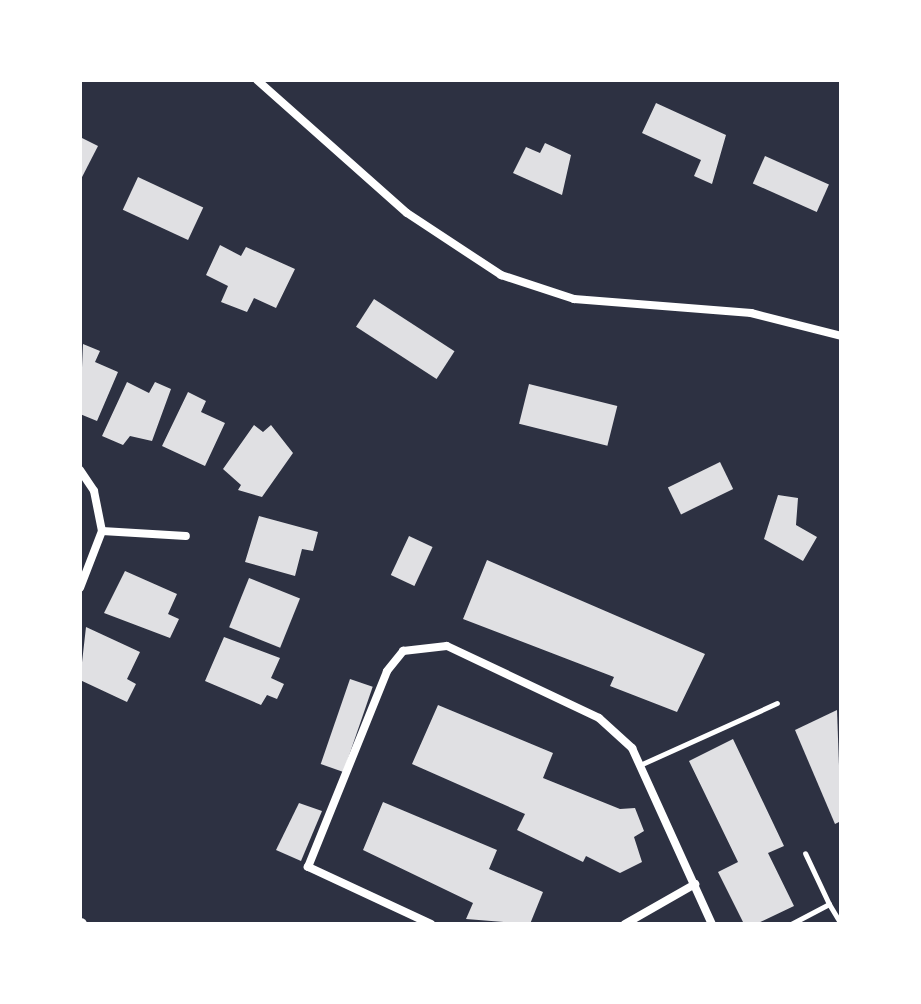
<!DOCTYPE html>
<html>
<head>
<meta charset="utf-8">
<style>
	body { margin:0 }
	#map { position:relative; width:921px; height:1004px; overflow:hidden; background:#2d3142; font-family:"PT Sans",sans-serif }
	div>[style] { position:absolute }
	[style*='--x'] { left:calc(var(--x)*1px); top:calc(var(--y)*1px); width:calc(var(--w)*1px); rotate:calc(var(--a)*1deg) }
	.building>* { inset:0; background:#e0e0e3; transform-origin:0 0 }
	.service>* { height:5px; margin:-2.5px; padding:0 2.5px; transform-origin:2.5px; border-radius:2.5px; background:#fff }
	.minor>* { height:8px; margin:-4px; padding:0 4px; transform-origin:4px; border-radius:4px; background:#fff }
	.tertiary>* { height:12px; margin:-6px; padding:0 6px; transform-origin:6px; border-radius:6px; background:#fff }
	span { translate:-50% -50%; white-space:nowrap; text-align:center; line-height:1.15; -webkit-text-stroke:6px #fff; paint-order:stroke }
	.frame { position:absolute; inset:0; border:82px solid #fff; pointer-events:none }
</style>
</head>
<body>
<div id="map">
	<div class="building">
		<div style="clip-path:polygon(656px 103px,726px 135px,712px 184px,694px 176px,701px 160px,642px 133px)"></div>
		<div style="clip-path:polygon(80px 137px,98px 146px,80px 181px)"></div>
		<div style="clip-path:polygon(545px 143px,571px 155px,562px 195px,513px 173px,526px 147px,540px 153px)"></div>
		<div style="left:765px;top:156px;width:70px;height:30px;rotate:24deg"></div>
		<div style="left:138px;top:177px;width:72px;height:36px;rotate:25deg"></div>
		<div style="clip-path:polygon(220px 245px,241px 256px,246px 247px,295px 269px,276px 308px,254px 298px,247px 312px,221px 302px,228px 286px,206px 275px)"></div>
		<div style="left:374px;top:299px;width:96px;height:33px;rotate:33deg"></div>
		<div style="clip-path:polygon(83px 344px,100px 351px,95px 362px,118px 372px,97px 421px,80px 414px)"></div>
		<div style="clip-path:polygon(127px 382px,149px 393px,155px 382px,171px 389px,152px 441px,130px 436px,123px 445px,102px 436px)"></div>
		<div style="left:529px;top:384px;width:91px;height:41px;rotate:14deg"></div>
		<div style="clip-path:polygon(188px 392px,206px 401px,201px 412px,225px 423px,205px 466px,162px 446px)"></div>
		<div style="clip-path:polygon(254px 425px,263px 432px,271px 425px,293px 453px,262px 497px,238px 490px,241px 485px,223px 469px)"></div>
		<div style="left:720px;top:462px;width:30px;height:58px;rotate:64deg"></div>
		<div style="clip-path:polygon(778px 495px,798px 498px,796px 525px,817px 537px,803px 561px,764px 539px)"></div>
		<div style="clip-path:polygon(259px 516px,318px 532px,313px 551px,302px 549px,295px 576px,245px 562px)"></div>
		<div style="left:409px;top:536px;width:26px;height:43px;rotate:25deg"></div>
		<div style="clip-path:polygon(487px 560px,705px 654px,677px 712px,610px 686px,614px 677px,463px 619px)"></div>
		<div style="clip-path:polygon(125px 571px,177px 594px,168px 614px,179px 619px,170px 638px,104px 613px)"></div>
		<div style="left:249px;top:578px;width:55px;height:53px;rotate:22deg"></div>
		<div style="clip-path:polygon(86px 627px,140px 652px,127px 679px,136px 684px,127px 702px,80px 680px)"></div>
		<div style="clip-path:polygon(224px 637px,280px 658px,271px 678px,284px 684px,277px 699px,267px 695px,261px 705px,205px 681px)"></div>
		<div style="left:350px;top:679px;width:24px;height:90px;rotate:19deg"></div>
		<div style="clip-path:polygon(438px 705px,553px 753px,543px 778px,620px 809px,635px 808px,644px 831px,634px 837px,642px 862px,620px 873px,586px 856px,583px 862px,517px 830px,525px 814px,412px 764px)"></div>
		<div style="clip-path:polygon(837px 710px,841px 821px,835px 824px,795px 730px)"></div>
		<div style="clip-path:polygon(733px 739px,784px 846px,768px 853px,794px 906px,756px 924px,744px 924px,718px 872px,738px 862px,689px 761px)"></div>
		<div style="clip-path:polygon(383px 802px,497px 850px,489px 869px,543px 892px,530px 924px,466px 919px,473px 903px,363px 850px)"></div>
		<div style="clip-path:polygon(299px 803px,322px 811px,301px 861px,276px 850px)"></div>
	</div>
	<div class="service">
		<div style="--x:642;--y:764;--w:148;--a:-24.3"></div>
		<div style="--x:829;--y:904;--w:23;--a:59"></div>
		<div style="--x:791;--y:924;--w:43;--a:-27.8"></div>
		<div style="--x:829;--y:904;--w:56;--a:-115.2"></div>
	</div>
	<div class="minor">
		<div style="--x:257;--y:80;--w:200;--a:41.6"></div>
		<div style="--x:407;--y:213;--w:113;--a:33.4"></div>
		<div style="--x:501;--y:275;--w:77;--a:18.2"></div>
		<div style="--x:574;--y:299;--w:178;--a:4.5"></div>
		<div style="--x:751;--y:313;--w:93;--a:14.3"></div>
		<div style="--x:80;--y:470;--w:25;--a:56"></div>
		<div style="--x:94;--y:491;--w:41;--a:78.7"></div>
		<div style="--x:102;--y:531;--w:61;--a:111.1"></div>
		<div style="--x:102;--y:531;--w:84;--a:3.4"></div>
		<div style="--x:431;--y:924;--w:136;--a:-155.1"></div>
		<div style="--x:308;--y:867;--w:211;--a:-68"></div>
		<div style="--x:387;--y:671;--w:26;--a:-51"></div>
		<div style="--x:403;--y:651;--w:44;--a:-6.5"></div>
		<div style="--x:447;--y:646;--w:168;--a:25.3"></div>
		<div style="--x:599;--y:718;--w:45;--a:42.3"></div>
		<div style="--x:632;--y:748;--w:193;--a:65.6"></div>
		<div style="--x:625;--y:924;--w:81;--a:-29.7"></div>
	</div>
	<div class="tertiary">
		<div style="--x:80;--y:924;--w:1;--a:0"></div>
	</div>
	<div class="frame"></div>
</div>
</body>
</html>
